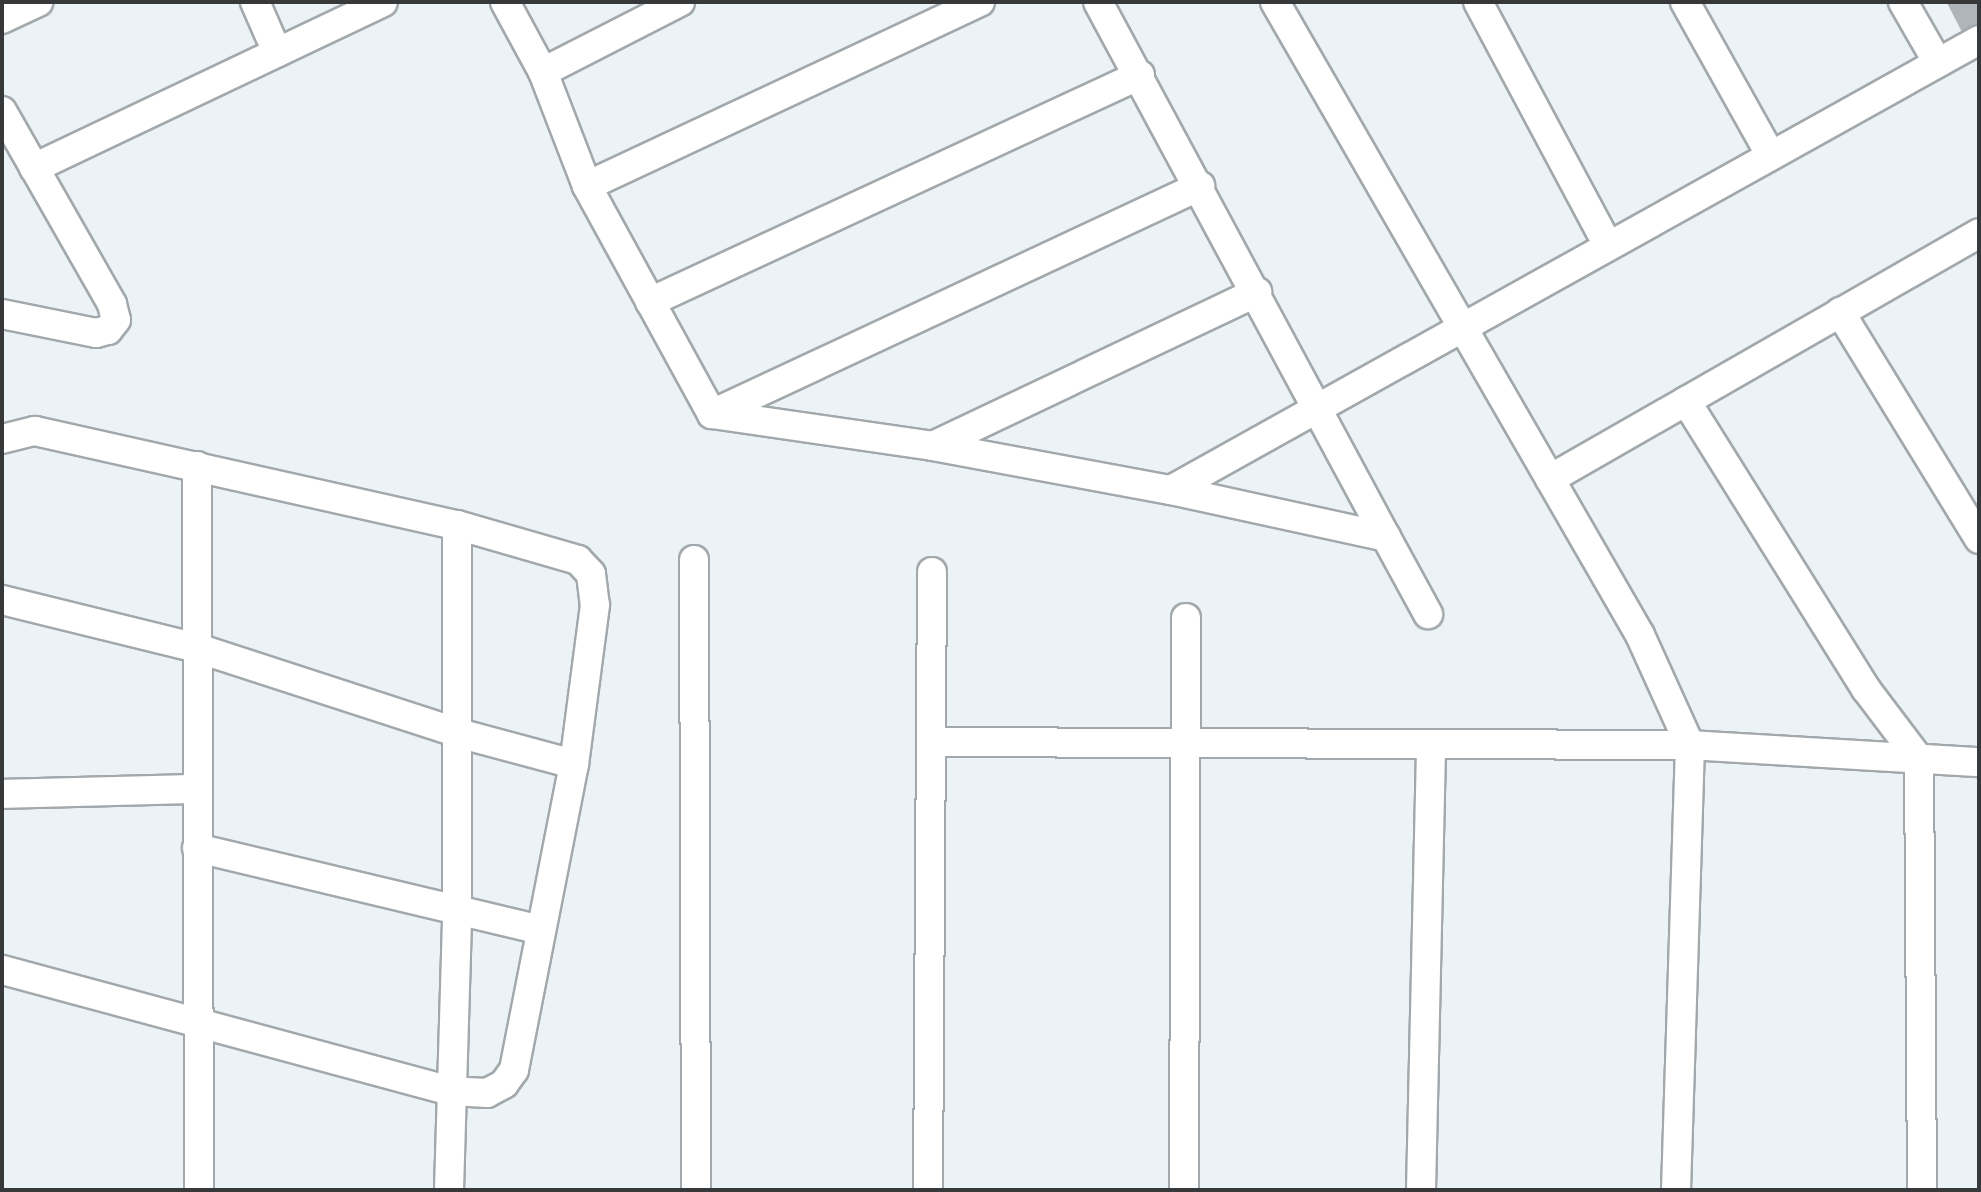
<!DOCTYPE html>
<html>
<head>
<meta charset="utf-8">
<style>
	body { margin:0 }
	#map { position:relative; width:1981px; height:1192px; overflow:hidden; background:#ecf3f6; font-family:"Fira Sans",sans-serif }
	div>[style] { position:absolute }
	[style*='--x'] { left:calc(var(--x)*1px); top:calc(var(--y)*1px); width:calc(var(--w)*1px); rotate:calc(var(--a)*1deg) }
	.building>* { inset:0; background:#afb5b9 }
	.roads { filter:drop-shadow(2px 0 #a2a8ab) drop-shadow(-2px 0 #a2a8ab) drop-shadow(0 2px #a2a8ab) drop-shadow(0 -2px #a2a8ab) }
	.minor>* { height:28px; margin:-14px; padding:0 14px; transform-origin:14px; border-radius:14px; background:#fff }
	span { translate:-50% -50%; white-space:nowrap; text-align:center; line-height:1.15; -webkit-text-stroke:8px #fff; paint-order:stroke }
	.frame { position:absolute; inset:0; border:4px solid #36383a; pointer-events:none }
</style>
</head>
<body>
<div id="map">
	<div class="building">
		<div style="clip-path:polygon(1979px 2px,1979px 26px,1963px 34px,1947px 3px)"></div>
	</div>
	<div class="roads">
		<div class="minor">
			<div style="--x:255;--y:2;--w:55;--a:66.3"></div>
			<div style="--x:505;--y:2;--w:80;--a:61.5"></div>
			<div style="--x:543;--y:72;--w:122;--a:68.9"></div>
			<div style="--x:587;--y:186;--w:260;--a:61.3"></div>
			<div style="--x:712;--y:414;--w:223;--a:8.2"></div>
			<div style="--x:933;--y:446;--w:242;--a:10.5"></div>
			<div style="--x:1171;--y:490;--w:220;--a:12.3"></div>
			<div style="--x:1386;--y:537;--w:88;--a:61.4"></div>
			<div style="--x:1098;--y:2;--w:608;--a:61.71"></div>
			<div style="--x:1275;--y:2;--w:731;--a:60.03"></div>
			<div style="--x:1640;--y:635;--w:121;--a:65.6"></div>
			<div style="--x:1690;--y:745;--w:445;--a:91.8"></div>
			<div style="--x:1478;--y:2;--w:276;--a:61.9"></div>
			<div style="--x:1685;--y:2;--w:176;--a:60.8"></div>
			<div style="--x:1903;--y:2;--w:70;--a:60.2"></div>
			<div style="--x:2;--y:19;--w:40;--a:-25"></div>
			<div style="--x:543;--y:72;--w:154;--a:-27.1"></div>
			<div style="--x:2;--y:111;--w:222;--a:60.3"></div>
			<div style="--x:112;--y:304;--w:16;--a:76"></div>
			<div style="--x:116;--y:320;--w:13;--a:129"></div>
			<div style="--x:108;--y:330;--w:12;--a:166"></div>
			<div style="--x:96;--y:333;--w:96;--a:-168.6"></div>
			<div style="--x:34;--y:168;--w:386;--a:-25.4"></div>
			<div style="--x:587;--y:186;--w:434;--a:-25.1"></div>
			<div style="--x:650;--y:302;--w:540;--a:-24.86"></div>
			<div style="--x:1840;--y:312;--w:266;--a:58.5"></div>
			<div style="--x:1686;--y:401;--w:340;--a:58"></div>
			<div style="--x:1866;--y:689;--w:88;--a:52.9"></div>
			<div style="--x:1919;--y:759;--w:431;--a:89.6"></div>
			<div style="--x:712;--y:414;--w:539;--a:-25.04"></div>
			<div style="--x:2;--y:439;--w:34;--a:-14"></div>
			<div style="--x:35;--y:431;--w:432;--a:12.6"></div>
			<div style="--x:457;--y:525;--w:126;--a:16.1"></div>
			<div style="--x:578;--y:560;--w:19;--a:47"></div>
			<div style="--x:591;--y:574;--w:31;--a:83"></div>
			<div style="--x:595;--y:605;--w:160;--a:97.5"></div>
			<div style="--x:574;--y:764;--w:312;--a:101.1"></div>
			<div style="--x:514;--y:1070;--w:17;--a:126"></div>
			<div style="--x:504;--y:1084;--w:19;--a:152"></div>
			<div style="--x:487;--y:1093;--w:36;--a:-177"></div>
			<div style="--x:451;--y:1091;--w:465;--a:-164.9"></div>
			<div style="--x:933;--y:446;--w:359;--a:-25.4"></div>
			<div style="--x:197;--y:466;--w:724;--a:89.84"></div>
			<div style="--x:1550;--y:479;--w:495;--a:-29.8"></div>
			<div style="--x:1171;--y:490;--w:925;--a:-29.11"></div>
			<div style="--x:694;--y:560;--w:630;--a:89.82"></div>
			<div style="--x:2;--y:600;--w:201;--a:13.8"></div>
			<div style="--x:197;--y:648;--w:274;--a:18"></div>
			<div style="--x:458;--y:733;--w:120;--a:15"></div>
			<div style="--x:931;--y:742;--w:759;--a:0.23"></div>
			<div style="--x:1690;--y:745;--w:289;--a:3.4"></div>
			<div style="--x:2;--y:794;--w:196;--a:-1.5"></div>
			<div style="--x:197;--y:848;--w:353;--a:13.4"></div>
			<div style="--x:449;--y:1190;--w:276;--a:-88.3"></div>
			<div style="--x:457;--y:914;--w:389;--a:-90"></div>
			<div style="--x:928;--y:1190;--w:618;--a:-89.63"></div>
			<div style="--x:1184;--y:1190;--w:572;--a:-89.8"></div>
			<div style="--x:1421;--y:1190;--w:443;--a:-88.7"></div>
		</div>
	</div>
	<div class="frame"></div>
</div>
</body>
</html>
